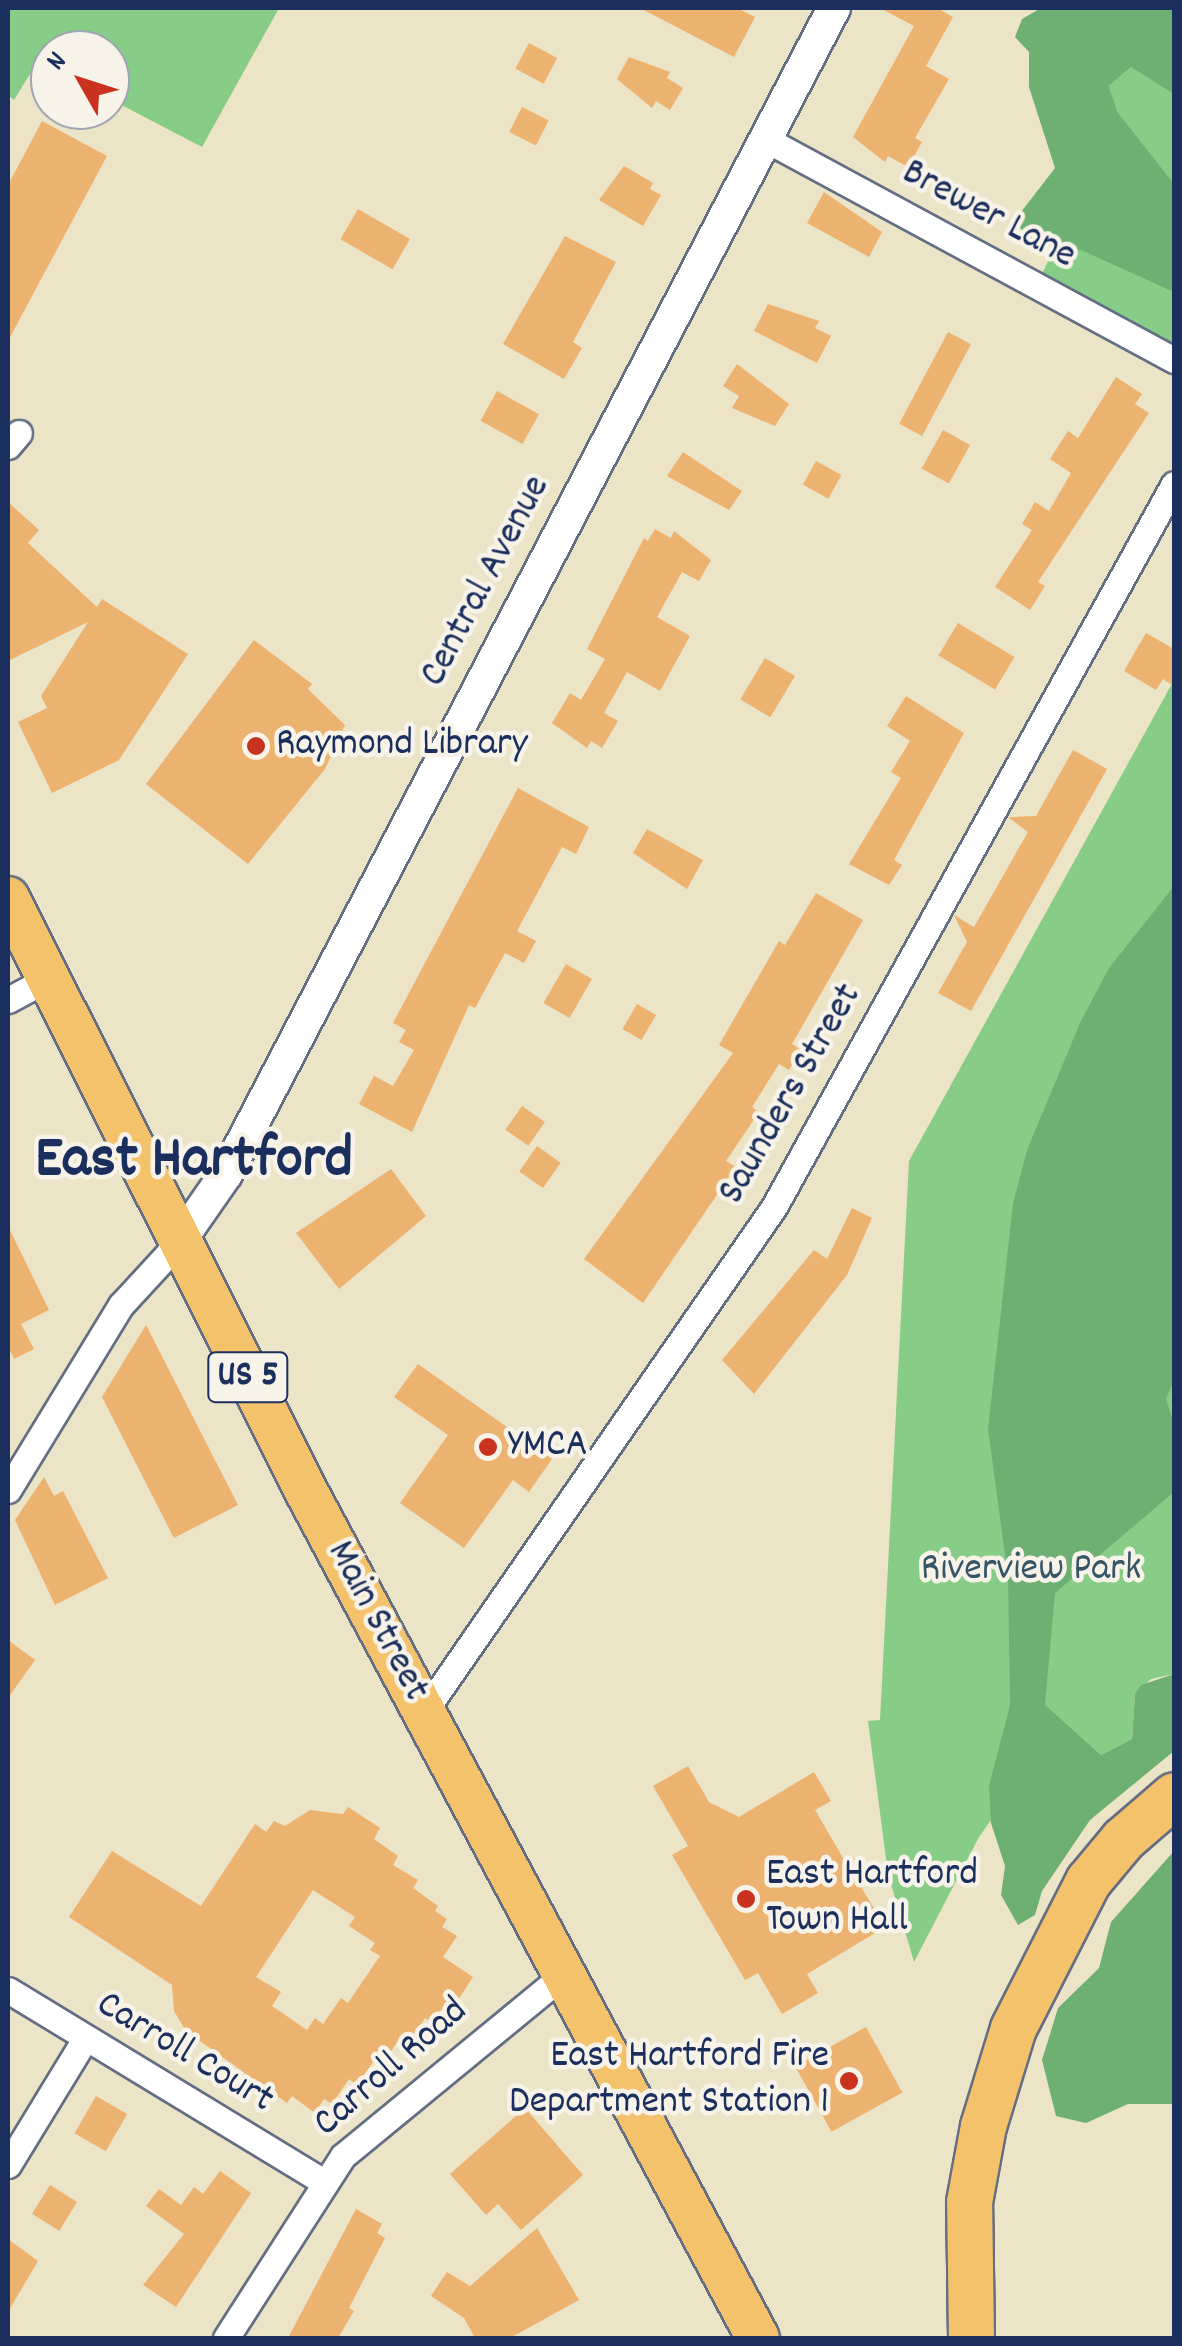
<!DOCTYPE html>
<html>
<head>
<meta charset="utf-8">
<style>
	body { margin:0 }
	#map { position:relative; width:1182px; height:2346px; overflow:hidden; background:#ebe4c6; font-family:Dekko,sans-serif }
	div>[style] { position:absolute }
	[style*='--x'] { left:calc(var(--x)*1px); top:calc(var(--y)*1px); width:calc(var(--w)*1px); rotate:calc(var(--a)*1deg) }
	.green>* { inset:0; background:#88cd87 }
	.forest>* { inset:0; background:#6eb074 }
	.building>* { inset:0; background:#ecb270; transform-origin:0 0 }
	.roads { filter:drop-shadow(2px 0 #646e82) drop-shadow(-2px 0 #646e82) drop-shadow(0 2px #646e82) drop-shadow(0 -2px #646e82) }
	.minor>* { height:25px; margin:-12.5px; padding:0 12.5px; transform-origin:12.5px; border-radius:12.5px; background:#fff }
	.tertiary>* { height:32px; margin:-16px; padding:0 16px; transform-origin:16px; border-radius:16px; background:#fff }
	.trunk>* { height:42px; margin:-21px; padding:0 21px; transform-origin:21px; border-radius:21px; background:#f4c26a }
	.motorway>* { height:45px; margin:-22.5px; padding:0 22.5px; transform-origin:22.5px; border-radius:22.5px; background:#f4c26a }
	.dots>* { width:28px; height:28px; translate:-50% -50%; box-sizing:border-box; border:5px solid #f7f3e8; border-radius:50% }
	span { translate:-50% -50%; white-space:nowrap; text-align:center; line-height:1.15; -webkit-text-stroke:9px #f7f3e8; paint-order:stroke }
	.shield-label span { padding:2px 8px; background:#f7f3e8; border:2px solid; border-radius:8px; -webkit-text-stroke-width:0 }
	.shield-label { font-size:38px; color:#1b2f5e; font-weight:700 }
	.street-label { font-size:40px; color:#1b2f5e }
	.poi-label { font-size:40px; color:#1b2f5e }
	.left { translate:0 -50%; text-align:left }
	.right { translate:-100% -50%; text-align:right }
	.park-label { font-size:40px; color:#365668 }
	.town-label { font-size:60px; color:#1b2f5e; font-weight:700 }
	.frame { position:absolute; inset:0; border:10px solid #1b2f5e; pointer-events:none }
	.north { position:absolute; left:30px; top:30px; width:100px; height:100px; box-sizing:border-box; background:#f7f3e8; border:2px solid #9fa5b1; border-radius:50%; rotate:309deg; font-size:28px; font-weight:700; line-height:40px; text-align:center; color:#1b2f5e }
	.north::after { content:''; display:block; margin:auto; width:35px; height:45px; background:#c8321e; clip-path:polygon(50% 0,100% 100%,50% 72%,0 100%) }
</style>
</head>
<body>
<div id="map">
	<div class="green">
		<div style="clip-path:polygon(8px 8px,279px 8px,202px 147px,110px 99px,110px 50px,50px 50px,50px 68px,38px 61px,14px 100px,8px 95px)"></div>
		<div style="clip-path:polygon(1174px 23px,1174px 344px,1040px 278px,1118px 113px,1109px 86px,1131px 67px,1149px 73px)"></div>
		<div style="clip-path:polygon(1174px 680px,1174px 1674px,1151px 1679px,1135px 1694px,1132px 1739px,1101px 1755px,1072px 1730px,1010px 1793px,979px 1837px,914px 1962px,888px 1874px,868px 1721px,880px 1720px,909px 1161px)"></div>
	</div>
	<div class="forest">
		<div style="clip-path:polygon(1041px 8px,1174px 8px,1174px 94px,1131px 67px,1109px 86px,1118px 113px,1174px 184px,1174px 292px,1081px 250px,1033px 243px,1014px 221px,1055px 168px,1029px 87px,1029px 52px,1015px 37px,1022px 19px)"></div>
		<div style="clip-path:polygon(1174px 886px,1174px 1380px,1166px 1399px,1174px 1424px,1174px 1492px,1055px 1593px,1045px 1705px,1101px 1755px,1132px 1739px,1135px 1694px,1141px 1685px,1174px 1674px,1174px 1751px,1090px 1820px,1042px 1891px,1035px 1915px,1018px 1925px,1001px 1895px,1005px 1866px,991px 1823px,989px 1786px,1010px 1705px,1008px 1577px,988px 1429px,1013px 1203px,1027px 1150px,1080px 1023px,1109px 968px)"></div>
		<div style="clip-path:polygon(1174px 1851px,1174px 2104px,1128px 2104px,1086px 2123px,1056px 2116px,1042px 2060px,1058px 2008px,1099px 1968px,1111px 1922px)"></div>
	</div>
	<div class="building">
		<div style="clip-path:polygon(640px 8px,737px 8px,755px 17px,734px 57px)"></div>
		<div style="clip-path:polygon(880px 8px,937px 8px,953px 17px,926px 66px,949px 79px,915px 138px,922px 142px,908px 167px,888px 156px,885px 162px,853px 137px,914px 26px)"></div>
		<div style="left:529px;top:43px;width:32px;height:29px;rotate:28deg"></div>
		<div style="clip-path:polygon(629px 57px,670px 72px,667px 78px,683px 88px,670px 110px,656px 101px,652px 108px,617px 79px)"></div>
		<div style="left:522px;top:107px;width:30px;height:28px;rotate:27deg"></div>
		<div style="clip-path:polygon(42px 121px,107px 156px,8px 341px,8px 185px)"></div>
		<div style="clip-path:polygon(624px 166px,653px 183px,650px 189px,661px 195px,643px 226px,599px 200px)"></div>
		<div style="clip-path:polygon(824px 192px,882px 232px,869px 257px,807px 223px)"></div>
		<div style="left:358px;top:209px;width:60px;height:35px;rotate:30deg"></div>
		<div style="clip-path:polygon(565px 236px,616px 262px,573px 342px,582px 348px,564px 379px,503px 344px)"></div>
		<div style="clip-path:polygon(768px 304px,819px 321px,815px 328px,831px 336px,817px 363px,754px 331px)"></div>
		<div style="left:948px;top:332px;width:26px;height:104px;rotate:28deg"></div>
		<div style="clip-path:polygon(737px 364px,789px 404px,775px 426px,732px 408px,739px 396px,723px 386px)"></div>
		<div style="clip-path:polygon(1116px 377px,1142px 394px,1135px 404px,1149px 413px,1038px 582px,1045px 586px,1030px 610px,995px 587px,1032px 530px,1022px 524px,1035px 502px,1049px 511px,1071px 473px,1050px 459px,1068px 431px,1078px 438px)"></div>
		<div style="left:497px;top:391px;width:48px;height:34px;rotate:29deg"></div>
		<div style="left:943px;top:430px;width:31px;height:44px;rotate:29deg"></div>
		<div style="clip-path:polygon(683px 452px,742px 491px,729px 510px,667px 476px)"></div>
		<div style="left:816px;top:461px;width:29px;height:27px;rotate:29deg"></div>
		<div style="clip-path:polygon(8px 502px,39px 530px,28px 543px,97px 607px,102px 599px,188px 654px,119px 760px,52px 793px,18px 722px,47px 708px,41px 696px,88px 622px,8px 661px)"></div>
		<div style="clip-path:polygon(655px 529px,671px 538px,674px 531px,711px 560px,699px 581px,682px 572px,657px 617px,690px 636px,660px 691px,627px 672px,604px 713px,618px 721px,602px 748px,591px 741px,587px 748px,552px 723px,570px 693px,581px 700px,605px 659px,587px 649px,644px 538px,648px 541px)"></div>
		<div style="left:958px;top:623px;width:66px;height:38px;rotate:31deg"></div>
		<div style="clip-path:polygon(1146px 633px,1174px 649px,1174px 686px,1163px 679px,1156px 690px,1124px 671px)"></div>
		<div style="clip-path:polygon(254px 640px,312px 684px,308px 689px,345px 725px,325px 769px,248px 864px,146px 784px)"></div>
		<div style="left:765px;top:658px;width:35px;height:48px;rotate:31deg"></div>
		<div style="clip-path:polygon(906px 696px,964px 733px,894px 860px,902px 865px,889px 885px,849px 864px,901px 778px,891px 772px,910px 741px,887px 726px)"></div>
		<div style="clip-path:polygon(1073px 750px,1107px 769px,971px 1011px,938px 993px,967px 942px,954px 915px,974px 927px,1028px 832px,1008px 817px,1036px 816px)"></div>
		<div style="clip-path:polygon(518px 788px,589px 827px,576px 854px,562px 847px,517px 931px,536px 941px,524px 963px,505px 953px,475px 1008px,469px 1005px,412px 1132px,359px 1104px,374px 1076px,393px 1086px,414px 1050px,399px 1042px,406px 1030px,393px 1023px)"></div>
		<div style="clip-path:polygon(647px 829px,703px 860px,687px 889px,633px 853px)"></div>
		<div style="clip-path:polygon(816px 893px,863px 920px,792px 1044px,801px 1050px,789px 1070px,779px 1064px,752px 1107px,759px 1112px,726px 1161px,736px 1167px,643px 1303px,584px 1259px,733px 1053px,719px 1045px,779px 941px,785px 945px)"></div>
		<div style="left:566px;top:964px;width:30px;height:45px;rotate:30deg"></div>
		<div style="left:637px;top:1004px;width:22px;height:29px;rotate:30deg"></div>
		<div style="left:522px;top:1106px;width:28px;height:29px;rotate:35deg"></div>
		<div style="left:537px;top:1146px;width:29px;height:31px;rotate:35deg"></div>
		<div style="clip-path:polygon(391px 1169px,426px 1216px,339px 1289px,296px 1233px)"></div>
		<div style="clip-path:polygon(852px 1208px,872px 1218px,847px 1275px,754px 1394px,722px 1360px,814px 1250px,827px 1259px)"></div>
		<div style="clip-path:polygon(8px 1226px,49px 1310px,21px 1324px,34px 1349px,14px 1359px,8px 1346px)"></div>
		<div style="clip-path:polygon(146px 1325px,238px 1505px,174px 1538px,102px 1397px)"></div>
		<div style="clip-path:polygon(418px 1364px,552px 1459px,529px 1492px,513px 1480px,464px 1548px,400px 1503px,448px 1435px,394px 1397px)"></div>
		<div style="clip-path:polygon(44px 1477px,54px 1496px,63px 1491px,108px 1578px,55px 1605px,15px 1520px)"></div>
		<div style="clip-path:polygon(8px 1640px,35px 1660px,8px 1698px)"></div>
		<div style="clip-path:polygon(688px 1766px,709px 1802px,739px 1817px,814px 1772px,831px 1801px,815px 1810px,846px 1863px,859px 1856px,872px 1878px,860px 1885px,885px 1927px,807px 1974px,818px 1993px,782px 2014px,758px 1973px,745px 1980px,672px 1855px,688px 1846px,653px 1786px)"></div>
		<div style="clip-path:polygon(evenodd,348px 1807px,380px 1828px,374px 1839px,398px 1856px,393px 1865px,418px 1880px,413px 1888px,438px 1906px,435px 1911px,447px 1919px,442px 1927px,457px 1936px,443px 1957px,473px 1977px,456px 2003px,449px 1998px,433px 2023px,425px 2018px,409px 2042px,401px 2036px,383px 2064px,375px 2059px,357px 2085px,349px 2079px,332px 2104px,324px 2099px,315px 2113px,292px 2096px,287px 2103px,186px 2031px,174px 2011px,172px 1985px,69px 1917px,112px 1851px,201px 1906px,255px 1824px,266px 1832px,274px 1821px,285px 1826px,310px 1810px,343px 1814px,348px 1807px,313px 1890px,355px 1917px,349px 1926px,375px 1943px,370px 1950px,380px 1956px,348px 2003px,341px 1998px,323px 2024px,315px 2018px,307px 2030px,272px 2006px,281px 1992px,256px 1977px,313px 1890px)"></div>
		<div style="left:866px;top:2027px;width:75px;height:81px;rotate:61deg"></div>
		<div style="left:96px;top:2096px;width:36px;height:43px;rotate:30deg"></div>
		<div style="clip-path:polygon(525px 2108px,583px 2175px,521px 2230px,498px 2204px,486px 2215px,450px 2174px)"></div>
		<div style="clip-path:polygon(220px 2171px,251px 2193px,176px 2307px,143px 2285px,184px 2234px,146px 2206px,159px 2189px,181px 2205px,194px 2187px,203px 2194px)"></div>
		<div style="left:50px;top:2185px;width:32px;height:34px;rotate:32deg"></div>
		<div style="clip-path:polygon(356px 2209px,382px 2224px,377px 2233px,385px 2238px,349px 2308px,354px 2311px,338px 2338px,288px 2338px)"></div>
		<div style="clip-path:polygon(537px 2228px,579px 2300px,510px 2338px,475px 2338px,464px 2318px,431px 2296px,447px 2272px,470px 2286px)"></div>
		<div style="clip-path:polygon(8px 2239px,38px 2261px,8px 2312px)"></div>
	</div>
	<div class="roads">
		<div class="minor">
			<div style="--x:765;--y:139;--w:465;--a:28.4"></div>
			<div style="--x:8;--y:446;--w:17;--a:-50"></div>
			<div style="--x:8;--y:1000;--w:44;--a:-28.3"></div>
			<div style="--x:8;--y:1490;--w:217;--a:-58.6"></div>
			<div style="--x:121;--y:1305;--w:84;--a:-47.4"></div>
			<div style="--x:424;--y:1712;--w:614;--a:-55.28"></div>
			<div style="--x:774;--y:1207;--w:826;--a:-61.05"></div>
			<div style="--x:8;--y:1990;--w:368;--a:31.3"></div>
			<div style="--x:8;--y:2165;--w:148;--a:-58.6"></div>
			<div style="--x:226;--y:2338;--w:216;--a:-57.3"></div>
			<div style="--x:343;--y:2156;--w:283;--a:-39.4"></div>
		</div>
		<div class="tertiary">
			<div style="--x:178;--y:1243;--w:84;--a:-55.2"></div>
			<div style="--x:226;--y:1174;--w:1315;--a:-62.46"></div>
		</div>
		<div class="trunk">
			<div style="--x:8;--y:898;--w:661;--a:63.32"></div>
			<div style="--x:305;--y:1489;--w:962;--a:61.92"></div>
		</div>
		<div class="motorway">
			<div style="--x:971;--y:2338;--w:136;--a:-90.8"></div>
			<div style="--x:969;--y:2202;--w:77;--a:-79.6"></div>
			<div style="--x:983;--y:2126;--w:102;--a:-73"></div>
			<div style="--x:1013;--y:2028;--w:165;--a:-63"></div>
			<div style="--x:1088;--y:1881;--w:55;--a:-50.2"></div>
			<div style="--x:1123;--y:1839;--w:67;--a:-40.8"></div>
		</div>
	</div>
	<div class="dots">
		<div style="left:256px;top:746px;background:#c8321e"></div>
		<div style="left:488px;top:1447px;background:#c8321e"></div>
		<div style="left:746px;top:1899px;background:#c8321e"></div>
		<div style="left:849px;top:2081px;background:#c8321e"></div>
	</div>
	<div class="shield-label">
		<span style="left:248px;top:1377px">US 5</span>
	</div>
	<div class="street-label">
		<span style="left:988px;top:216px;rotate:28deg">Brewer Lane</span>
		<span style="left:487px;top:582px;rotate:-62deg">Central Avenue</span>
		<span style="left:792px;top:1095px;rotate:-60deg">Saunders Street</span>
		<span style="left:376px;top:1622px;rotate:62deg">Main Street</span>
		<span style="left:184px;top:2054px;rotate:31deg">Carroll Court</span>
		<span style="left:392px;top:2069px;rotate:-41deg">Carroll Road</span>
	</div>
	<div class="poi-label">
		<span class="left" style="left:276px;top:746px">Raymond Library</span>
		<span class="left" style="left:508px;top:1447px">YMCA</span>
		<span class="left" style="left:766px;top:1899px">East Hartford<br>Town Hall</span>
		<span class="right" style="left:829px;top:2081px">East Hartford Fire<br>Department Station 1</span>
	</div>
	<div class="park-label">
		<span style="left:1031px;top:1571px">Riverview Park</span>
	</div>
	<div class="town-label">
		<span style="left:194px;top:1162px">East Hartford</span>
	</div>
	<div class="frame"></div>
	<div class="north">N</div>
</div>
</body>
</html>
